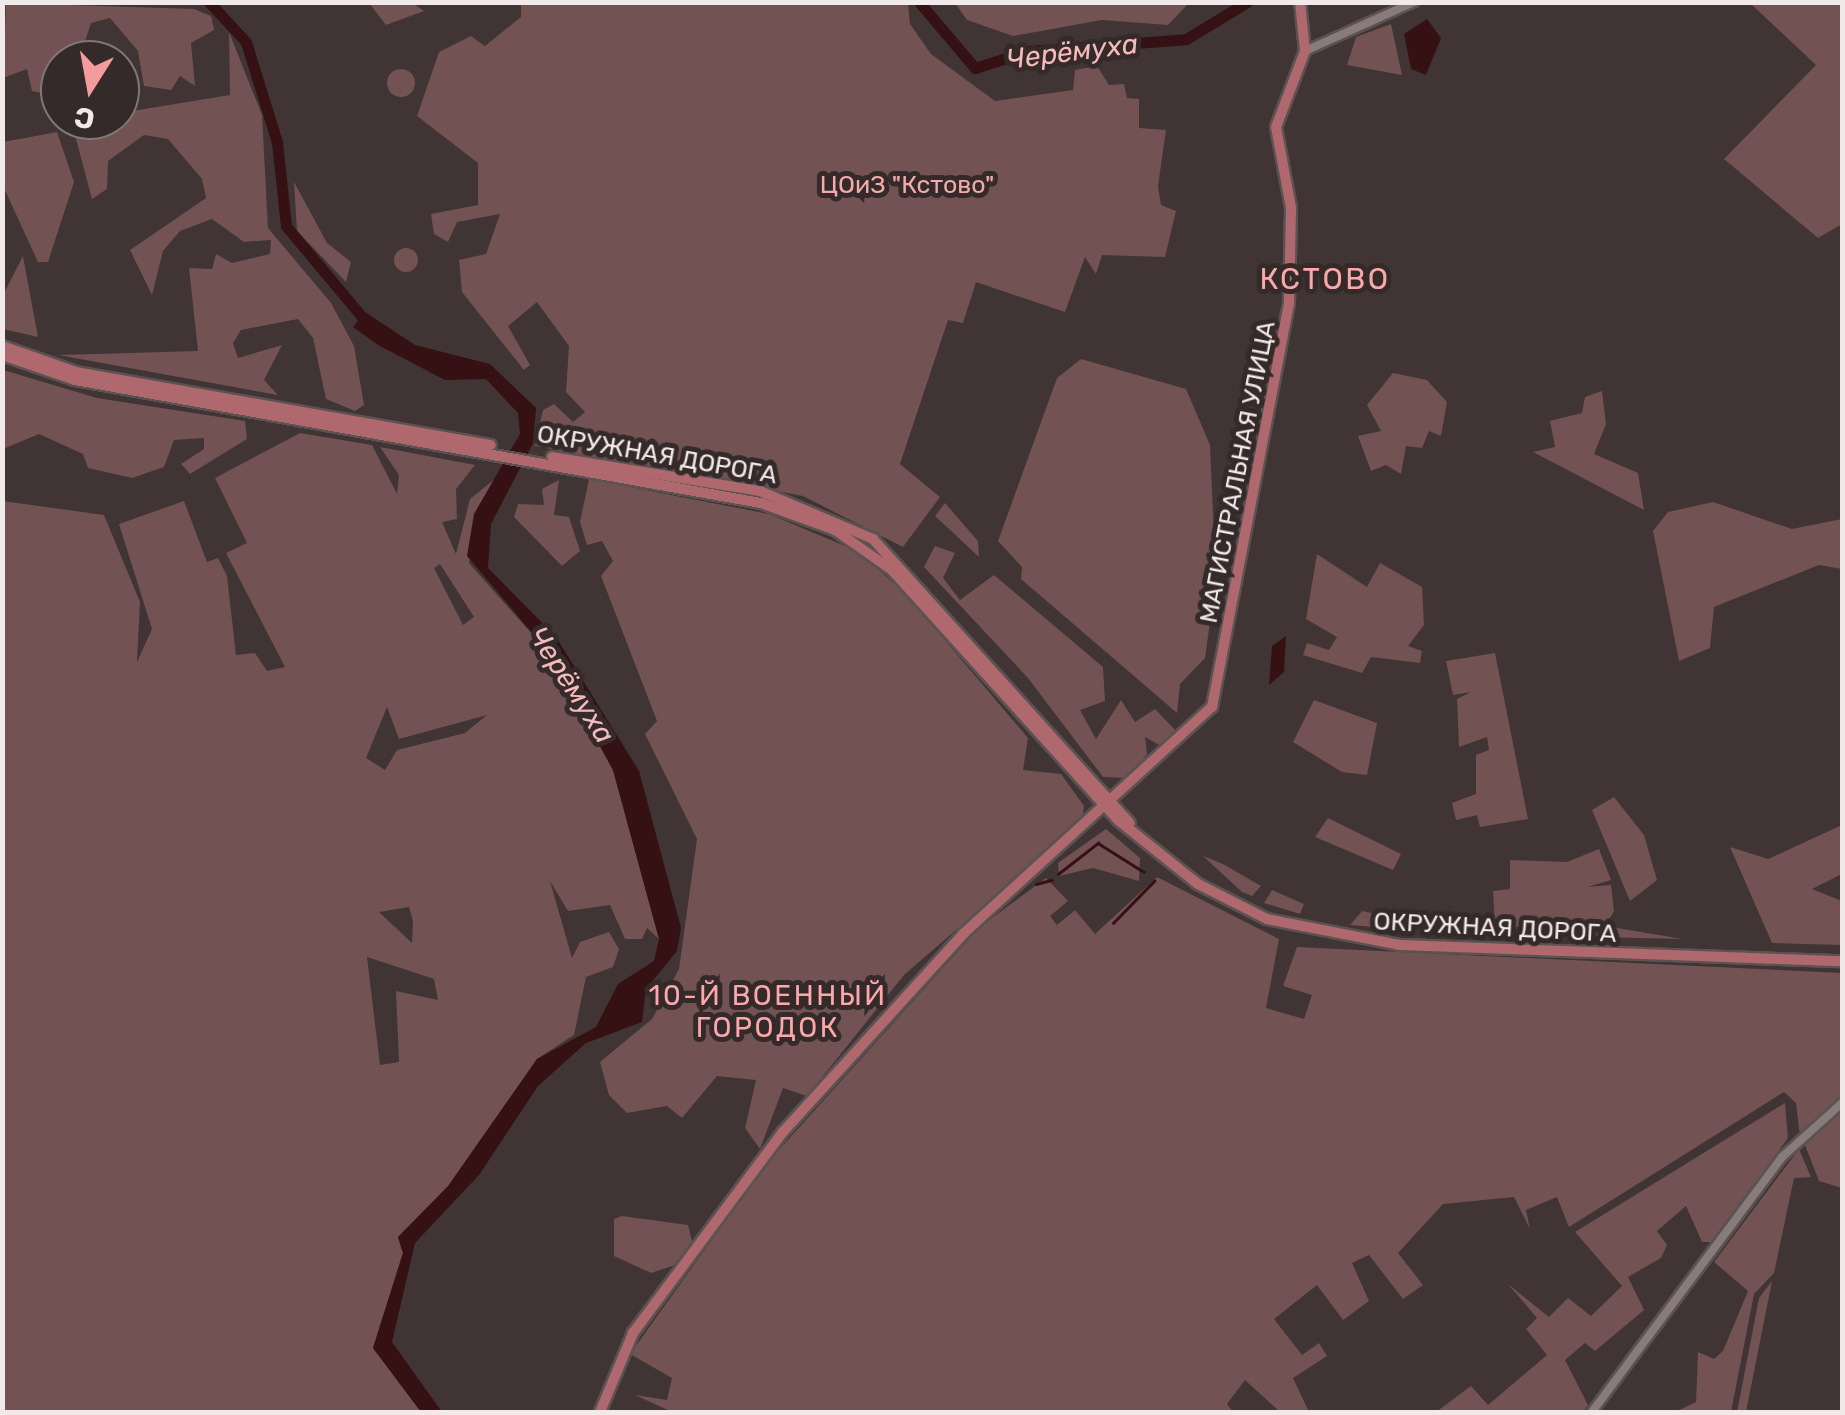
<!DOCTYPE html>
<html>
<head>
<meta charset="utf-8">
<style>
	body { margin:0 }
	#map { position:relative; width:1845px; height:1415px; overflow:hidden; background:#403434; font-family:Rubik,sans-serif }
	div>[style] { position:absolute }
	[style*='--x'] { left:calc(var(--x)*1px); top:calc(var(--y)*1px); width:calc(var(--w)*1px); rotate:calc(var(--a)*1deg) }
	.green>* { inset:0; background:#725252 }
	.round { border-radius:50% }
	.water>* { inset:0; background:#351114 }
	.stream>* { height:2.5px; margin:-1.25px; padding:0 1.25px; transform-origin:1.25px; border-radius:1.25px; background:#351114 }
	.river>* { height:11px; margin:-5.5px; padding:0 5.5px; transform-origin:5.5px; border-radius:5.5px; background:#351114 }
	.roads { filter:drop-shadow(2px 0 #5b5252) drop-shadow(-2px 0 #5b5252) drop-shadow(0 2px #5b5252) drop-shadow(0 -2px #5b5252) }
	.minor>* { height:8px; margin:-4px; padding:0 4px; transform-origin:4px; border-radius:4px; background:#897b7b }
	.major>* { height:10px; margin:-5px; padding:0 5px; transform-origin:5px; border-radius:5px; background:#af686d }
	span { translate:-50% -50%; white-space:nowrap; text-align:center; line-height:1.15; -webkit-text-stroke:10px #352a2a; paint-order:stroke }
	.park-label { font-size:25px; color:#f4aaab }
	.street-label { font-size:25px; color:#f2eaea }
	.water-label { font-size:28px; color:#f6babb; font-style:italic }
	.neighbourhood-label { font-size:28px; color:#fca8aa; letter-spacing:2.5px }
	.quarter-label { font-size:30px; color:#fca8aa; letter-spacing:2.5px }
	.frame { position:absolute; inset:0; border:5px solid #f2eaea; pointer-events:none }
	.north { position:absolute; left:40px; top:40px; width:100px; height:100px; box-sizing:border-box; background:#352a2a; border:2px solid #817777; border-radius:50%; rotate:191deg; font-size:28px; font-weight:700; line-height:40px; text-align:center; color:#f2eaea }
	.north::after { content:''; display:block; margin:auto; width:35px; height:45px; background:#f59b9e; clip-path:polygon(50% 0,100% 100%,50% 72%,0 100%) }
</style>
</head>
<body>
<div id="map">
	<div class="green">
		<div style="clip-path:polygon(6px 3px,194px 9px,211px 16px,214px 30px,191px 43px,195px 86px,180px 76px,171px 90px,144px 86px,138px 51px,110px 18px,91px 23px,79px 60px,60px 60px,60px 81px,52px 77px,41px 93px,32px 91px,27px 69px,3px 78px)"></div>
		<div style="clip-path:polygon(369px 3px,412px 3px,424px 11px,386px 25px)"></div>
		<div style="clip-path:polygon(521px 3px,908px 3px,910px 24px,931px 54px,995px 101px,1073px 90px,1075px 70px,1097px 66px,1109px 85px,1124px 84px,1127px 98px,1139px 99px,1139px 128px,1166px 130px,1158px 186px,1161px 205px,1176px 211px,1165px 257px,1102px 255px,1096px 274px,1085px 257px,1065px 312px,976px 282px,963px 323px,948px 320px,900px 464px,940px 497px,903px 547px,803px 496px,535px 446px,543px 410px,554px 404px,573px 422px,585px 412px,566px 392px,569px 346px,537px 302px,508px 326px,530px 365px,524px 370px,462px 292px,459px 260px,486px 254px,500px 214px,457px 222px,448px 242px,434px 234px,431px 214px,478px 205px,478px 163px,417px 116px,439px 52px,471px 36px,485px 46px,521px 17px)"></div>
		<div style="clip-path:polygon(955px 3px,1184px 2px,1187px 5px,1168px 25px,1102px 20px,1013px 36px,967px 20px)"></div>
		<div style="clip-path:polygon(1750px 3px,1842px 3px,1842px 224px,1818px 238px,1724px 159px,1816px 65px)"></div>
		<div style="clip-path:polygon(1391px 24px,1402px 75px,1347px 65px,1356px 37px)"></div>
		<div style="clip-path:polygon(229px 32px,262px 115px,268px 228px,331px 303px,354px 346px,364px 405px,355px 411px,326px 399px,313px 338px,298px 319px,241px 330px,233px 343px,238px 358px,282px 345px,264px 380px,278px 395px,58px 355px,198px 351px,189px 268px,212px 269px,216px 254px,232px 263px,270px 254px,271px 240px,244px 242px,212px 219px,180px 231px,163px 251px,152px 295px,130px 250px,206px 198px,202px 179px,168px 139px,144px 135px,108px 161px,107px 189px,92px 199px,72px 124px,86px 120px,97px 130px,120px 113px,230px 95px)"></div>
		<div class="round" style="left:387px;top:69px;width:28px;height:28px"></div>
		<div style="clip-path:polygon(57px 132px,74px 182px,48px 262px,38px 262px,3px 186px,3px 142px)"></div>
		<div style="clip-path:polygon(294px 182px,327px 243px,351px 262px,346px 282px,297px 231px)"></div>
		<div class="round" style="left:394px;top:248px;width:24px;height:24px"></div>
		<div style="clip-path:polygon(23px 256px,38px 337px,3px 329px,3px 295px)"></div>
		<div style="clip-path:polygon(1081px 359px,1186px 389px,1210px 445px,1216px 579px,1205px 658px,1180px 684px,1177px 713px,1021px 579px,1022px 567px,998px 541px,1057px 378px)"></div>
		<div style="clip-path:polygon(3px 370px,97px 398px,245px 421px,247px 439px,190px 474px,181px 464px,204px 449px,204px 438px,174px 440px,164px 467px,132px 478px,88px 468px,83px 454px,39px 434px,3px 449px)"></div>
		<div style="clip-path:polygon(1393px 373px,1427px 380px,1447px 402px,1441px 436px,1429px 431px,1422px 448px,1406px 446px,1401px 474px,1386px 465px,1371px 471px,1358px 436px,1381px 431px,1367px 405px)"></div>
		<div style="clip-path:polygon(1602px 391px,1606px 424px,1594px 454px,1638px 473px,1644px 510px,1533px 452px,1555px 447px,1550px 421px,1582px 413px,1585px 397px)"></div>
		<div style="clip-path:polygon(evenodd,300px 433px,372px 445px,397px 494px,399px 475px,380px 447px,475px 465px,456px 489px,457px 519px,442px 522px,456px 554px,470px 499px,501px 474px,477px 509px,469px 563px,549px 653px,613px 770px,659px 939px,647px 928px,642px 939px,625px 939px,610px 905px,568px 911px,550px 881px,572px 958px,580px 942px,609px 932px,619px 949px,613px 967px,586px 977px,574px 1035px,537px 1059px,448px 1187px,398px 1237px,403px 1253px,373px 1348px,421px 1412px,3px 1412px,3px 501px,104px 515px,140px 602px,137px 662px,152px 629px,119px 524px,184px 501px,207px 562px,218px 558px,227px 576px,236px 655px,255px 653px,267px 671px,285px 667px,226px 553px,247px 543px,215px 478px,300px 433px,440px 564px,474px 617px,463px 625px,434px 568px,440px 564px,300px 433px,387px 707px,399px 739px,487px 715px,465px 733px,397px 750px,385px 770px,366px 758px,387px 707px,300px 433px,409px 907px,413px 921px,412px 943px,379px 912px,409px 907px,300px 433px,367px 957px,434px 979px,438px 1000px,396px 991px,399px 1062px,380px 1065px,367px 957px)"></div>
		<div style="clip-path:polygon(589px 479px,769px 514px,857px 551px,904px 592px,1028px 738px,1023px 770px,1061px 774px,1084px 806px,1082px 821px,904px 975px,807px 1096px,783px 1088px,760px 1149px,745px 1128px,756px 1080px,717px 1076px,682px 1118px,667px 1106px,627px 1113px,609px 1095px,600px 1062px,652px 1019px,679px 969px,697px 839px,645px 734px,657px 721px,601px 576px,613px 561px,602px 541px,587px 545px,580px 522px)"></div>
		<div style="clip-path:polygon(559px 480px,554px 515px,569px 517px,580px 551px,562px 566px,514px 517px,518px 504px,544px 505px,542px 489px)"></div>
		<div style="clip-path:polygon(1713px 502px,1792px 529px,1842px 519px,1842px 569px,1819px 565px,1714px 607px,1710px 648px,1679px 661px,1653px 531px,1668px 512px)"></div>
		<div style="clip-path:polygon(945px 503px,978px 541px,979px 557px,935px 516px)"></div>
		<div style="clip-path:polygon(935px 546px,955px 553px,943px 578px,960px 600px,994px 575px,1103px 667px,1105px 701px,1080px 710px,1096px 739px,1121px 700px,1135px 722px,1155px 709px,1178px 733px,1163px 747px,1145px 737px,1147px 754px,1129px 778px,1103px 777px,1028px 678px,924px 567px)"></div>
		<div style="clip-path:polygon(1317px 554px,1367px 587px,1380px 563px,1422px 587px,1424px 625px,1408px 646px,1422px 651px,1420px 663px,1371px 657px,1362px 673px,1303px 655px,1307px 643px,1329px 650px,1337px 637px,1306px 619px)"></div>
		<div style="clip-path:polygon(1495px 653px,1528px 819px,1480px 827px,1477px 815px,1456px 820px,1452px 803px,1476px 794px,1476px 755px,1489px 750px,1487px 737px,1459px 747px,1457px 699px,1471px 692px,1453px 695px,1446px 661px)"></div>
		<div style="clip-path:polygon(1314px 700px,1377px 723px,1367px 775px,1342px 772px,1293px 742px)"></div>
		<div style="clip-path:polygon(1614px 797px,1644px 835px,1657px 880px,1630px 901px,1592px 810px)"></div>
		<div style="clip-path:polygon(1328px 818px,1401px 854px,1393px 870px,1315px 837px)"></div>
		<div style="clip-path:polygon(1842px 825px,1842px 874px,1812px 889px,1842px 901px,1842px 945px,1772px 943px,1730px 847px,1768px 859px)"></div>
		<div style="clip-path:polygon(1106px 829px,1140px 858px,1139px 881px,1093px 868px,1059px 876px,1058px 863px)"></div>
		<div style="clip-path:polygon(1599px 849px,1611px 880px,1587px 887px,1611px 885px,1614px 911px,1603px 930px,1495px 926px,1493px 891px,1510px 889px,1510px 860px,1567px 862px)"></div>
		<div style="clip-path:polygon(1203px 856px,1223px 864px,1261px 886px,1252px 896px,1242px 892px)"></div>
		<div style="clip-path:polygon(1157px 877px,1279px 939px,1266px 1008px,1304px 1019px,1312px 995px,1283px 986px,1297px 947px,1842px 973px,1842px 1096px,1800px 1136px,1796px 1103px,1784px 1092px,1569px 1227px,1557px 1197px,1526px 1210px,1530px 1229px,1514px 1197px,1443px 1204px,1398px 1253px,1423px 1285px,1403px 1299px,1369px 1255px,1352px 1263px,1369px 1301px,1343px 1320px,1317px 1285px,1274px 1319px,1302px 1355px,1319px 1343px,1327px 1356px,1293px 1378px,1309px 1412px,1280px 1412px,1245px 1380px,1227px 1404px,1233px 1412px,672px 1412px,635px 1395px,667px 1400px,672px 1378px,630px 1354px,767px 1163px,980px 927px,1046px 878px,1068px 901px,1050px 916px,1057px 925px,1075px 910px,1095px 934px)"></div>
		<div style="clip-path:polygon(1272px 890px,1304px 904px,1300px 914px,1264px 903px)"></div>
		<div style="clip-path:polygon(1362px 911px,1404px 920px,1409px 930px,1350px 925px)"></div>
		<div style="clip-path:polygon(1611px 927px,1683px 939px,1452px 934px,1604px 933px)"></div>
		<div style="clip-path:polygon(1785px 1103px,1788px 1138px,1712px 1242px,1702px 1242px,1686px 1206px,1657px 1231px,1667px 1245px,1661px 1258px,1628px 1277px,1644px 1310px,1595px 1351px,1585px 1343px,1565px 1360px,1588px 1405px,1583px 1412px,1436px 1412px,1471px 1386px,1488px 1405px,1547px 1355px,1526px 1329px,1537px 1318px,1508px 1284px,1549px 1317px,1568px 1298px,1591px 1316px,1622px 1286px,1575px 1232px)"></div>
		<div style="clip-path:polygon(1842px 1111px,1842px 1188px,1819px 1181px,1805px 1145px)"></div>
		<div style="clip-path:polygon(1799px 1149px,1811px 1177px,1794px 1178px,1774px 1273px,1754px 1294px,1731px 1412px,1675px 1412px,1696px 1402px,1698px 1352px,1714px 1359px,1723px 1351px,1748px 1291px,1714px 1262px)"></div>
		<div style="clip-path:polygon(622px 1216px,688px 1225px,692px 1241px,675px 1265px,651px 1273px,614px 1256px,614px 1219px)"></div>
		<div style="clip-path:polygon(1772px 1281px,1746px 1412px,1737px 1412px,1759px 1298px)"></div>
	</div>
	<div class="water">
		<div style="clip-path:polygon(1427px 19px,1441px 38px,1426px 75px,1411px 69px,1404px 34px)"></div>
		<div style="clip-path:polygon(365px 312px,415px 345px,490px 364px,536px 408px,533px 443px,491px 524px,488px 568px,556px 637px,639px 771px,681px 928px,677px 951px,646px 989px,642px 1022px,586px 1043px,538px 1086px,479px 1175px,415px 1243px,392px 1342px,442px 1412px,421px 1412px,373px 1348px,403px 1253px,398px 1237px,448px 1186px,537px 1059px,596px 1027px,618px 984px,654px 961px,659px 939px,613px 770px,549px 653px,467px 556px,474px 514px,520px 434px,518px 413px,486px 379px,445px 380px,378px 345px,353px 327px)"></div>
		<div style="clip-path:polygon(1286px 636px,1284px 672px,1269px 685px,1272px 646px)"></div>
	</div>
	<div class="stream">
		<div style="--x:1058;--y:874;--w:51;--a:-37.8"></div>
		<div style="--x:1098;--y:843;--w:54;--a:32.2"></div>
		<div style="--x:1036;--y:884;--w:16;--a:-15"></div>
		<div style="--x:1113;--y:923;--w:59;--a:-45.7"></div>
	</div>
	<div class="river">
		<div style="--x:209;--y:2;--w:54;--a:47.2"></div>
		<div style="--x:246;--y:42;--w:105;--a:72.8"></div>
		<div style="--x:277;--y:142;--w:84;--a:83.9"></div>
		<div style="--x:286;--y:226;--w:134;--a:50.1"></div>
		<div style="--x:919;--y:2;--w:87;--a:49.7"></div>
		<div style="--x:975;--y:68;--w:56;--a:-17.8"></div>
		<div style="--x:1028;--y:51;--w:158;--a:-4.3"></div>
		<div style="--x:1186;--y:39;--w:71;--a:-31.2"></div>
	</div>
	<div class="roads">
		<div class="minor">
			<div style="--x:1305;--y:51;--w:120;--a:-24.2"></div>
			<div style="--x:1592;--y:1412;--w:318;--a:-53.3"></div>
			<div style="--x:1782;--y:1157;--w:81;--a:-42"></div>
		</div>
		<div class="major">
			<div style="--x:2;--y:346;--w:78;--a:19.4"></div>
			<div style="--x:76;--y:372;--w:421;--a:10"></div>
			<div style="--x:2;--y:355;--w:77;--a:18.9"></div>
			<div style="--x:75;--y:380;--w:697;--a:10.17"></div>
			<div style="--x:761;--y:503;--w:79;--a:20"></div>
			<div style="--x:835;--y:530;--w:70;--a:35.1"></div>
			<div style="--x:892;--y:570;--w:337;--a:47.9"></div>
			<div style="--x:1118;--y:820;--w:102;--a:38.7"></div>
			<div style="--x:1198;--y:884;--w:77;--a:26.9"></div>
			<div style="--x:1267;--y:919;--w:135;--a:11.1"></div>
			<div style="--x:1399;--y:945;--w:443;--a:2.1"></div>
			<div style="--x:552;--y:457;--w:211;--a:9.3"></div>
			<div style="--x:760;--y:491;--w:123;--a:23"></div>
			<div style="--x:873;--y:539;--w:383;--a:47.9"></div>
			<div style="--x:600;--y:1412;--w:86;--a:-67.3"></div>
			<div style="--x:633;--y:1333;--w:251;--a:-53.3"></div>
			<div style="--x:783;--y:1132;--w:268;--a:-47.7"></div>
			<div style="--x:963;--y:934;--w:337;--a:-42.4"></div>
			<div style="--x:1212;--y:707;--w:409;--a:-79.2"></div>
			<div style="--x:1289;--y:305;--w:97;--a:-88.8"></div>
			<div style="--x:1291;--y:208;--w:82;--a:-100.5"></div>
			<div style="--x:1276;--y:127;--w:81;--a:-69.1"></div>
			<div style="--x:1305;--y:51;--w:49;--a:-95.8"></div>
		</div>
	</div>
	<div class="park-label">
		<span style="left:907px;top:185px">ЦОиЗ "Кстово"</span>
	</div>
	<div class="street-label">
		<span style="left:657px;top:455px;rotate:10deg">ОКРУЖНАЯ ДОРОГА</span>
		<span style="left:1238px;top:472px;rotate:-79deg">МАГИСТРАЛЬНАЯ УЛИЦА</span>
		<span style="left:1495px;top:928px;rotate:3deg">ОКРУЖНАЯ ДОРОГА</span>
	</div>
	<div class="water-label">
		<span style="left:1072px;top:52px;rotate:-7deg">Черёмуха</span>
		<span style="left:571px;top:685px;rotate:57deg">Черёмуха</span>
	</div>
	<div class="neighbourhood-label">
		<span style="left:768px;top:1012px">10-Й ВОЕННЫЙ<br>ГОРОДОК</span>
	</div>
	<div class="quarter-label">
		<span style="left:1325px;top:279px">КСТОВО</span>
	</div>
	<div class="frame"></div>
	<div class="north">С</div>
</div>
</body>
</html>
